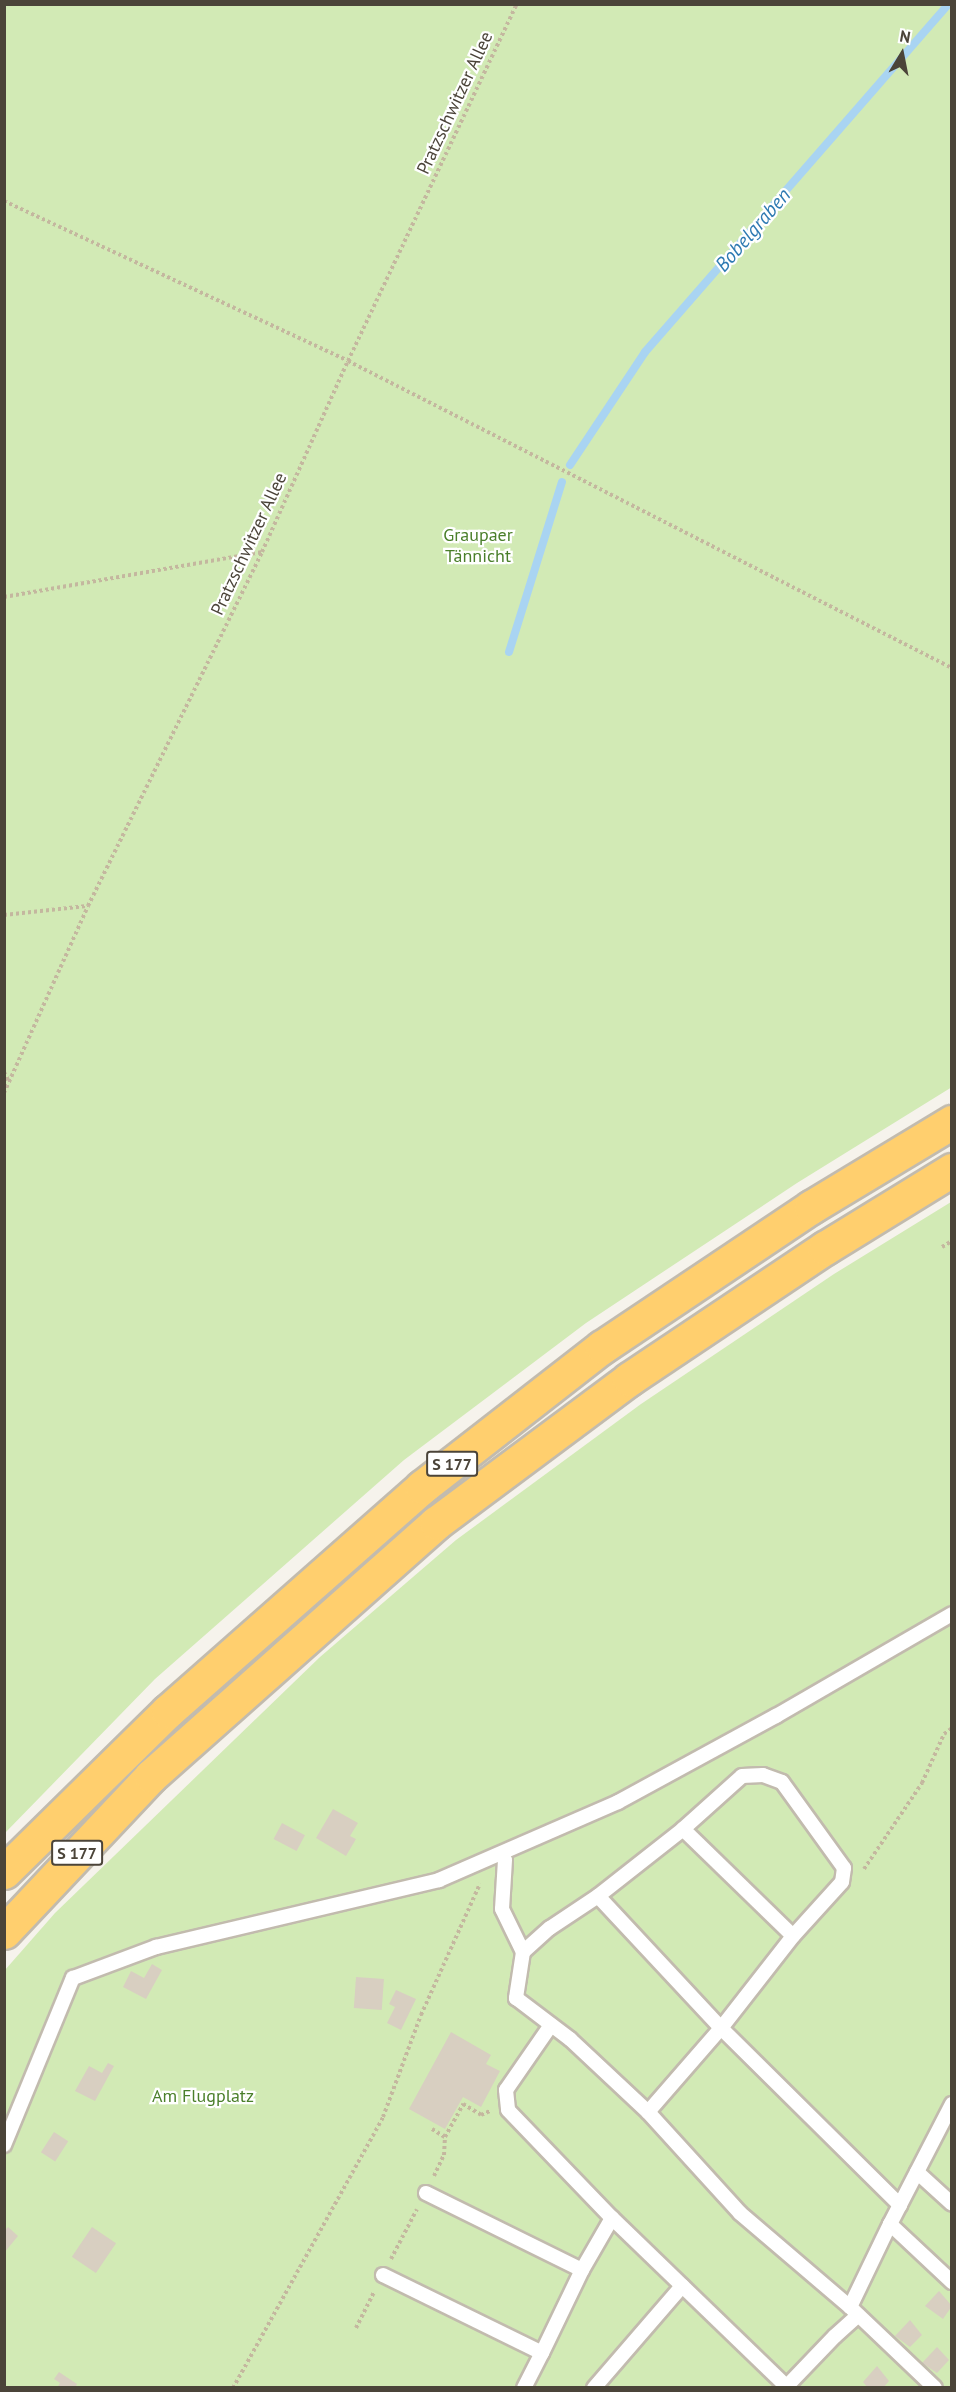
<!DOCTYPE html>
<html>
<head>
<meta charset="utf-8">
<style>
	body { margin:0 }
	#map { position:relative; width:956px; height:2392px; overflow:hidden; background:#f6f3ec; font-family:"PT Sans",sans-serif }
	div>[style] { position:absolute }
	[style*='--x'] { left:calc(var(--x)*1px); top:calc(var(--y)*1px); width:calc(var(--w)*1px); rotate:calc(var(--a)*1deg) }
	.green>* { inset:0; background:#d2eab5 }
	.stream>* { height:8px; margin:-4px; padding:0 4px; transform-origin:4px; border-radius:4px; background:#a9d4f2 }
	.building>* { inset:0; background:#d8cfc1; transform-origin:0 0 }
	.path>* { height:4px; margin-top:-2px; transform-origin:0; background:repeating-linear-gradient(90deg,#c4b79f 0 3px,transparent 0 6px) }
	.roads { filter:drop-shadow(2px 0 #c2bbae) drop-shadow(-2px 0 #c2bbae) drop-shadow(0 2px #c2bbae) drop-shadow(0 -2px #c2bbae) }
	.lane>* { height:14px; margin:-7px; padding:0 7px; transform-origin:7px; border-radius:7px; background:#fff }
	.highway>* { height:33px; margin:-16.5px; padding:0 16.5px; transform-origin:16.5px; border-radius:16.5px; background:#ffcf6e }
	span { translate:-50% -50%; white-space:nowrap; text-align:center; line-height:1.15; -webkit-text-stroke:4.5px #fff; paint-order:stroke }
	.shield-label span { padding:2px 4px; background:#fff; border:2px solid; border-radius:4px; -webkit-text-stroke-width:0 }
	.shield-label { font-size:16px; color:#4b4439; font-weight:700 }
	.street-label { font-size:18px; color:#4b4439 }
	.park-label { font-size:18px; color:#4a7f2a }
	.water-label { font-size:20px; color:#2e7ab2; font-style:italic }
	.frame { position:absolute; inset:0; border:6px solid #4b4439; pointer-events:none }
	.north { position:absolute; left:872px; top:24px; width:60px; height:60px; -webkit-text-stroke:4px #fff; paint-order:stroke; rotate:10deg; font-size:16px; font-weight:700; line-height:24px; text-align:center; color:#4b4439 }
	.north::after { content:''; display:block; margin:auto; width:21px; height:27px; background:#4b4439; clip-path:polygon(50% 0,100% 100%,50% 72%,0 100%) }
</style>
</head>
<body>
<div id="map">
	<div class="green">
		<div style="clip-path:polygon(5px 4px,951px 5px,952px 1087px,797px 1183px,586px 1323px,404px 1460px,155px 1679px,5px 1833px)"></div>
		<div style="clip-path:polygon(951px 1202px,951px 2387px,5px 2388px,5px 1970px,55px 1913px,320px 1657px,456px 1540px,641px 1404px,834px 1274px)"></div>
	</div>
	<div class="stream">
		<div style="--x:570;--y:465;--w:136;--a:-56.4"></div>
		<div style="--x:645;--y:352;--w:462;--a:-48.9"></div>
		<div style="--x:509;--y:652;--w:178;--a:-72.7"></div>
	</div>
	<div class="building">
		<div style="clip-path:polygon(333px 1809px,358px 1823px,350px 1836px,356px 1839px,346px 1856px,316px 1838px)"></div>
		<div style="left:282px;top:1823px;width:26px;height:18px;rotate:28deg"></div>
		<div style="clip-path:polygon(152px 1964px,162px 1970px,146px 1999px,123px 1987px,131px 1971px,144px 1978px)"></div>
		<div style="left:356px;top:1977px;width:28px;height:31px;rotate:4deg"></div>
		<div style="clip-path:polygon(396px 1990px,416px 1999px,401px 2030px,387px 2023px,395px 2007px,389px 2004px)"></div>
		<div style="clip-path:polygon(451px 2032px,491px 2055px,486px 2064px,500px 2071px,481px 2107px,463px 2097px,445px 2129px,409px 2109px)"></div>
		<div style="clip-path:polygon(108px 2063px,114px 2066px,95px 2101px,75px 2091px,89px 2066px,102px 2073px)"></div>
		<div style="left:54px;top:2132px;width:17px;height:24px;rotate:33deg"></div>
		<div style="clip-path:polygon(8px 2227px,18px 2236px,4px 2253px,4px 2231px)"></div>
		<div style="left:92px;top:2227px;width:29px;height:36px;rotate:34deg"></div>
		<div style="clip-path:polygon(939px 2291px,952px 2306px,943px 2319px,925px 2306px)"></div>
		<div style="clip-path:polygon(910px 2320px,922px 2335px,910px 2347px,895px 2336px)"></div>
		<div style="clip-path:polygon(937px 2347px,949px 2360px,937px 2373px,922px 2363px)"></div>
		<div style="clip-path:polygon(877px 2366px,889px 2381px,883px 2388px,868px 2388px,863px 2382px)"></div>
		<div style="clip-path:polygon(59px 2372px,77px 2384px,75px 2388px,57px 2388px,60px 2383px,54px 2379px)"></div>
	</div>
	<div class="path">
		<div style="--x:4;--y:201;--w:379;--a:24.9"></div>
		<div style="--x:348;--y:361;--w:678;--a:26.94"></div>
		<div style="--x:4;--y:597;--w:261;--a:-9.9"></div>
		<div style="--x:4;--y:915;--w:83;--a:-6.2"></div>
		<div style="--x:4;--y:1072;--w:11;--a:63"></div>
		<div style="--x:4;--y:1093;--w:205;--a:-65.8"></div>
		<div style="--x:88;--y:906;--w:394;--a:-63.8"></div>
		<div style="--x:262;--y:552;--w:209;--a:-65.8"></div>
		<div style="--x:348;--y:361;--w:395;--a:-64.7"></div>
		<div style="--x:942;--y:1247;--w:12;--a:-31"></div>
		<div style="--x:864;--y:1869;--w:104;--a:-56"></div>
		<div style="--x:922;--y:1783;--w:54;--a:-65.8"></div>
		<div style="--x:944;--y:1734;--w:10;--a:-37"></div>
		<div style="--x:432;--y:2129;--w:15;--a:32"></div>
		<div style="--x:445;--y:2137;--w:38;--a:-61"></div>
		<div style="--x:463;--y:2104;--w:21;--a:31"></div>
		<div style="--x:481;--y:2115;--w:10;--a:-24"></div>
		<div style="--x:434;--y:2176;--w:23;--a:-65"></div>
		<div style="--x:444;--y:2155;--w:18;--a:-87"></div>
		<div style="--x:391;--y:2259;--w:56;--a:-62.5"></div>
		<div style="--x:356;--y:2328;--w:40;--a:-63.4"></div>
		<div style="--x:233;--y:2388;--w:310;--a:-61"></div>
		<div style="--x:383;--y:2117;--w:109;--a:-69.6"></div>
		<div style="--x:421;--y:2015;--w:144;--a:-65.8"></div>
	</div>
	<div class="roads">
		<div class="lane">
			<div style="--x:683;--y:1829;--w:153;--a:44.2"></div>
			<div style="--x:505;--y:1860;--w:49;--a:93.5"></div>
			<div style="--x:502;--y:1909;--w:48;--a:64"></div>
			<div style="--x:523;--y:1952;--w:47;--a:98.7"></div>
			<div style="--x:516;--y:1998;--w:68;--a:37.2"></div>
			<div style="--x:570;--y:2039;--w:107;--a:43.1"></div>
			<div style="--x:523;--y:1952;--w:36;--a:-42"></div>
			<div style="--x:550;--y:1928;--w:58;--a:-33.7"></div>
			<div style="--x:598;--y:1896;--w:108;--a:-38.2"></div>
			<div style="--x:683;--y:1829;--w:79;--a:-41.9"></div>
			<div style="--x:742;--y:1776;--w:21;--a:-3"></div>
			<div style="--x:763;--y:1775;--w:20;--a:20"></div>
			<div style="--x:782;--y:1782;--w:106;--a:54.2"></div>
			<div style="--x:844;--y:1868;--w:14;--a:98"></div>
			<div style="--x:842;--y:1882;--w:73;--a:132.2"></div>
			<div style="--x:793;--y:1936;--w:117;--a:128"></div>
			<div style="--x:721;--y:2028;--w:180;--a:-133"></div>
			<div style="--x:551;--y:2025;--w:79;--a:124.7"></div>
			<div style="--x:506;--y:2090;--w:20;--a:84"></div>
			<div style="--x:508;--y:2110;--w:150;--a:46.1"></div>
			<div style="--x:612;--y:2218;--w:245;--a:44"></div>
			<div style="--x:952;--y:2104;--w:135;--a:117.3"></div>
			<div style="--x:890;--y:2224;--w:85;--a:43.1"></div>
			<div style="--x:4;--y:2145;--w:181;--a:-67.6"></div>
			<div style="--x:73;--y:1978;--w:89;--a:-20.5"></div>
			<div style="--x:156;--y:1947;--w:291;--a:-13.3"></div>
			<div style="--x:439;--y:1880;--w:195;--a:-23.5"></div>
			<div style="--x:618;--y:1802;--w:180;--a:-28.6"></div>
			<div style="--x:776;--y:1716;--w:203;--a:-30.1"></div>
			<div style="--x:917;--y:2172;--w:47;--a:42.4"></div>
			<div style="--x:426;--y:2193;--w:174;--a:26.3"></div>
			<div style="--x:890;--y:2224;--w:92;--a:115.7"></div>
			<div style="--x:850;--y:2307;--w:117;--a:43.6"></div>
			<div style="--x:383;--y:2275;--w:177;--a:26.1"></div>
			<div style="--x:542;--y:2353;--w:92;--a:-64.3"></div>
			<div style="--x:582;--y:2270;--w:60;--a:-60"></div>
			<div style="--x:850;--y:2307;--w:145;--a:-139.5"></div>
			<div style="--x:740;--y:2213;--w:137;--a:-132.3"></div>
			<div style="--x:648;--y:2112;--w:111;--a:-49"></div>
			<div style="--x:721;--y:2028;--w:252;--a:44.7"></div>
			<div style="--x:787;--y:2386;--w:69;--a:-46.2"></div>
			<div style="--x:835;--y:2336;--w:31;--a:-42"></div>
			<div style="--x:524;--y:2388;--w:39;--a:-63"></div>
			<div style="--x:594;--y:2388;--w:135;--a:-49.2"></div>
		</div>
		<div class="highway">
			<div style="--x:4;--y:1872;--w:230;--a:-44.5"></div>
			<div style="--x:168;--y:1711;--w:339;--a:-41.4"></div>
			<div style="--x:422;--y:1487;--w:228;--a:-37.9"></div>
			<div style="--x:602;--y:1347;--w:252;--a:-33.8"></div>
			<div style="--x:811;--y:1207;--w:165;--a:-31.1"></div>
			<div style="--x:4;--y:1932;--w:214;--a:-46.7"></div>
			<div style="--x:151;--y:1776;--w:381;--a:-41.6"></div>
			<div style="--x:436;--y:1523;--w:241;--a:-36.7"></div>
			<div style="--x:629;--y:1379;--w:236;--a:-33.8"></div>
			<div style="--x:825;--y:1248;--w:149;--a:-31.6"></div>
		</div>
	</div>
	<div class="shield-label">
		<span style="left:452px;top:1464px">S 177</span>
		<span style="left:77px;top:1853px">S 177</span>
	</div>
	<div class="street-label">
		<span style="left:455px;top:103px;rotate:-65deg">Pratzschwitzer Allee</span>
		<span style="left:249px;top:544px;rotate:-65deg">Pratzschwitzer Allee</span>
	</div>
	<div class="park-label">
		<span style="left:478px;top:546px">Graupaer<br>Tännicht</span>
		<span style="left:203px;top:2096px">Am Flugplatz</span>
	</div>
	<div class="water-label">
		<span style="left:753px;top:230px;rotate:-49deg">Bobelgraben</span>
	</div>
	<div class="frame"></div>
	<div class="north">N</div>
</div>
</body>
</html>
